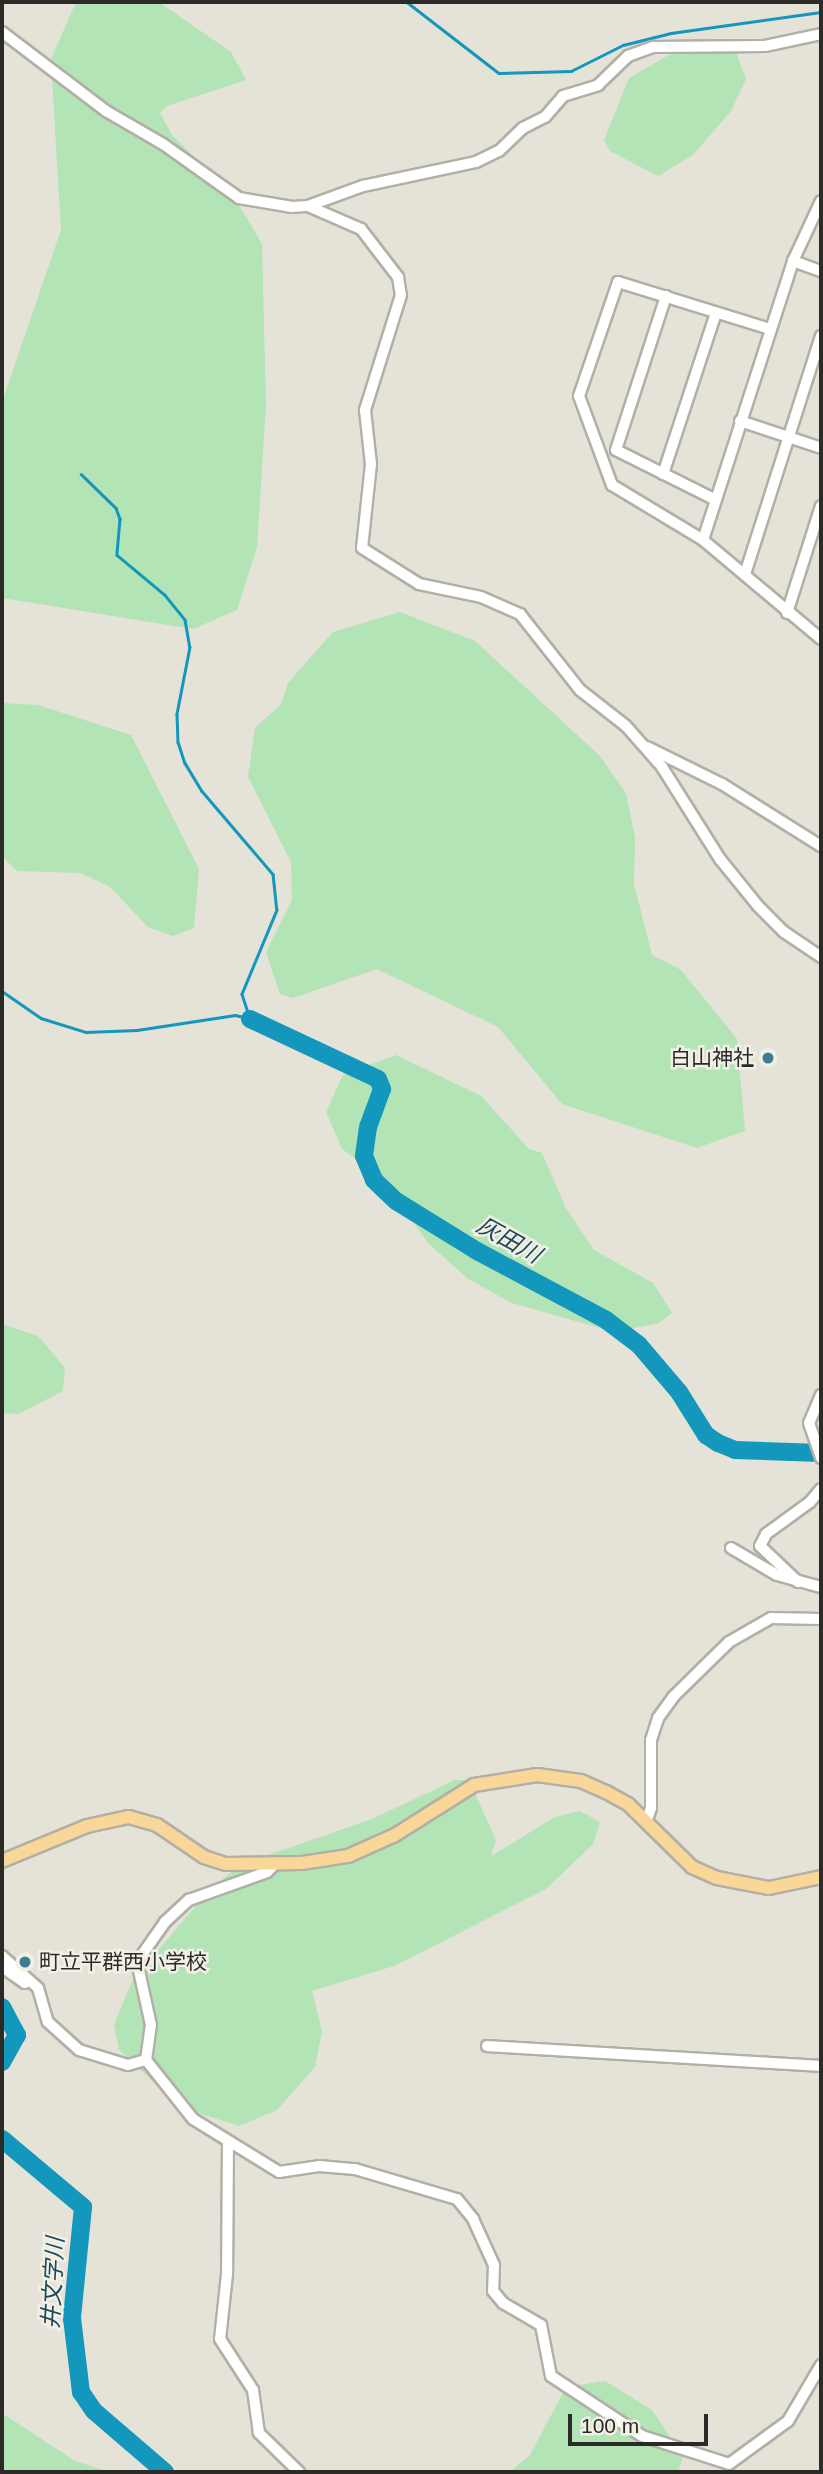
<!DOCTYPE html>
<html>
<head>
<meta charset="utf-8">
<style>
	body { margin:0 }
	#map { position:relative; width:823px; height:2474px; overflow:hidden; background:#e5e2d8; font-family:Arial,"Noto Sans JP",sans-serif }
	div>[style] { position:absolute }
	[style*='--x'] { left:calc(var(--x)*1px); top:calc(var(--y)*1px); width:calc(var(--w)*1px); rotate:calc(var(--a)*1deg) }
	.green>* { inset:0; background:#b2e4b6 }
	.stream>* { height:2.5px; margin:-1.25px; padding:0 1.25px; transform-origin:1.25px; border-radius:1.25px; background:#1397bd }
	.river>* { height:18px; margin:-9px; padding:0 9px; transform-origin:9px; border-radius:9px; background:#1397bd }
	.roads { filter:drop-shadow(2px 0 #b2b0a6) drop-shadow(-2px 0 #b2b0a6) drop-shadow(0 2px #b2b0a6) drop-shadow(0 -2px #b2b0a6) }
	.minor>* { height:10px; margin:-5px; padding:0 5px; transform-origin:5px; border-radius:5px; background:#fff }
	.major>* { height:12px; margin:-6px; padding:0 6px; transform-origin:6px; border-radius:6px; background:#f9d798 }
	.dots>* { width:19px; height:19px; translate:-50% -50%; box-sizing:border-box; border:4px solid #f2f0e6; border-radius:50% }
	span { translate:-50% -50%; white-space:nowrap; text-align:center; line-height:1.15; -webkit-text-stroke:5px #f2f0e6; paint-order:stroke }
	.poi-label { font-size:21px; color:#2b2a26 }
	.right { translate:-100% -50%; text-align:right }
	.left { translate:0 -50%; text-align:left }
	.water-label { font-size:23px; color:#184859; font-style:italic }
	.frame { position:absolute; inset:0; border:4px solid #2b2a26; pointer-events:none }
	.scale { position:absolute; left:568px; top:2414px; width:140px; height:32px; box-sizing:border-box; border:4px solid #2b2a26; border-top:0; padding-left:9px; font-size:21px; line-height:24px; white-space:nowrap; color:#2b2a26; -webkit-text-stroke:5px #f2f0e6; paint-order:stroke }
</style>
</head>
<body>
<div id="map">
	<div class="green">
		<div style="clip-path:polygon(76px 2px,159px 2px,231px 52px,246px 80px,167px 106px,160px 113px,172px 135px,235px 198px,262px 244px,266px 405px,257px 547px,237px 610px,193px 629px,2px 598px,2px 402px,61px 230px,51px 59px)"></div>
		<div style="clip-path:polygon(681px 48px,736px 52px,746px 79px,731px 111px,693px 155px,658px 176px,610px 151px,604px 140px,629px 78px)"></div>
		<div style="clip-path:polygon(400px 612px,475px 641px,600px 756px,626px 793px,635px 838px,634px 884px,652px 955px,681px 970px,737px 1039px,745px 1131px,697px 1148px,562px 1104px,498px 1027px,377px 969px,293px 998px,280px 994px,266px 952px,292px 900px,291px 862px,248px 777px,255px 728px,281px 704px,288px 683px,333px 632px)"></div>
		<div style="clip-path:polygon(2px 703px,38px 705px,131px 735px,199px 869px,194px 928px,173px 936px,148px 927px,110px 887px,81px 873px,17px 871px,2px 856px)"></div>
		<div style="clip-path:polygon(396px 1055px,481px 1096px,529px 1149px,542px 1153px,566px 1208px,594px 1250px,653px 1283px,672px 1313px,659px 1323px,614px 1332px,512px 1303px,468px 1279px,428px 1243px,380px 1176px,342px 1149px,326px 1112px,343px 1075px)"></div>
		<div style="clip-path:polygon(2px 1324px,38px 1336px,65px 1368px,63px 1391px,18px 1414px,2px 1413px)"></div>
		<div style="clip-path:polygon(455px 1780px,469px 1780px,496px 1840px,491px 1856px,555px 1817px,580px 1811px,600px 1822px,593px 1844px,546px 1889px,394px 1966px,312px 1991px,322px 2031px,315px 2067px,277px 2110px,239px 2126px,180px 2107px,119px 2050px,114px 2025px,133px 1979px,208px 1892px,240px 1865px,372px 1819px)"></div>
		<div style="clip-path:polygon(605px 2381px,652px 2410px,683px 2457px,678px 2472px,509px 2472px,530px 2455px,566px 2387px)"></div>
		<div style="clip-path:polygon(5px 2415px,75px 2461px,110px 2472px,2px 2472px,2px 2416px)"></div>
	</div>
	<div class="stream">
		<div style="--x:407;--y:2;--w:116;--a:37.7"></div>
		<div style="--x:499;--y:73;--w:72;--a:-1.6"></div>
		<div style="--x:571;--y:71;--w:58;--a:-26.6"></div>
		<div style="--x:623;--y:45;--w:49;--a:-14"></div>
		<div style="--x:671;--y:33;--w:151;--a:-8"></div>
		<div style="--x:81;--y:474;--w:49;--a:44.2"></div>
		<div style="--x:116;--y:508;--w:12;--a:70"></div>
		<div style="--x:120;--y:519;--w:36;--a:95"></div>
		<div style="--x:117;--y:555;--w:62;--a:39.8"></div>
		<div style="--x:165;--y:595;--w:32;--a:51"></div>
		<div style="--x:185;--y:620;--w:27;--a:80"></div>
		<div style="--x:190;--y:647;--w:68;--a:101"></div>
		<div style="--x:177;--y:714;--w:28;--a:88"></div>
		<div style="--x:178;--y:742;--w:22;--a:72"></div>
		<div style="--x:185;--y:763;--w:33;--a:59"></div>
		<div style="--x:202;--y:791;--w:109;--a:49.5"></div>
		<div style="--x:273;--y:874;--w:36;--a:84"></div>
		<div style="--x:277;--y:910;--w:91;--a:112.6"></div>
		<div style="--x:242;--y:994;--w:26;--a:72"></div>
		<div style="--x:2;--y:991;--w:47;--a:34.7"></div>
		<div style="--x:41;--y:1018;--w:47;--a:17.3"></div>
		<div style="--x:86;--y:1032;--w:51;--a:-2.2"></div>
		<div style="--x:137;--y:1030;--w:99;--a:-8.7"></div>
		<div style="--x:235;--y:1015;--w:14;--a:12"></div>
	</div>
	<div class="river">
		<div style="--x:250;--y:1019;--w:141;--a:25.1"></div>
		<div style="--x:378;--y:1079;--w:11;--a:68"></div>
		<div style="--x:382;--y:1089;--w:40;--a:110.2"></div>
		<div style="--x:368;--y:1127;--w:29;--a:98"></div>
		<div style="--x:364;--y:1156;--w:26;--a:67"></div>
		<div style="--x:374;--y:1180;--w:30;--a:44"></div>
		<div style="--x:396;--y:1201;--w:95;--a:31.7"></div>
		<div style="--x:477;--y:1251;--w:146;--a:28.1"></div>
		<div style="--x:606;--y:1320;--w:41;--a:37.1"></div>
		<div style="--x:639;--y:1345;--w:62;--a:49.6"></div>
		<div style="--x:679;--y:1392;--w:51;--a:57.9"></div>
		<div style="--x:706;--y:1435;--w:14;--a:34"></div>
		<div style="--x:718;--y:1443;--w:18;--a:22"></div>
		<div style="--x:735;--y:1450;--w:86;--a:2"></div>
		<div style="--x:2;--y:2007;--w:32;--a:62"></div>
		<div style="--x:17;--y:2035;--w:31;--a:119"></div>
		<div style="--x:2;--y:2139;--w:106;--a:40"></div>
		<div style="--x:83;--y:2207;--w:112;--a:95.7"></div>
		<div style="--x:72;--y:2318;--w:75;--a:83.1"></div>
		<div style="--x:81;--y:2392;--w:23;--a:56"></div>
		<div style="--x:94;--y:2411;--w:94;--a:40.7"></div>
	</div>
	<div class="roads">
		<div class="minor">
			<div style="--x:2;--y:32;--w:131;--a:37.2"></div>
			<div style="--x:106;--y:111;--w:66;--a:30.1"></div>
			<div style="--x:163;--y:144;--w:93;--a:35.4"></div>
			<div style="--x:239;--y:198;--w:54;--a:9.6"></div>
			<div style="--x:292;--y:207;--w:16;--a:-4"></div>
			<div style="--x:308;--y:206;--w:59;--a:-20"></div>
			<div style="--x:363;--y:186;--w:116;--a:-12"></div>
			<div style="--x:476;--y:162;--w:25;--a:-26"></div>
			<div style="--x:499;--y:151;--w:33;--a:-44"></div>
			<div style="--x:523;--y:128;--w:25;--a:-27"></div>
			<div style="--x:545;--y:117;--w:28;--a:-49"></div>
			<div style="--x:563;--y:96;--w:37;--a:-17"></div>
			<div style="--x:598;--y:85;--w:42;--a:-44"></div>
			<div style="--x:628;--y:56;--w:27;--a:-20"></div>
			<div style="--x:653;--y:47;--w:112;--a:-0.5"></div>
			<div style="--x:765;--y:46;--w:57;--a:-12.1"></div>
			<div style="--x:308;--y:206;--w:58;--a:23.5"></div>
			<div style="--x:361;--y:229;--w:61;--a:52.4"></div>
			<div style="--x:398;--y:277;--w:18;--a:81"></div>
			<div style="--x:401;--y:295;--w:121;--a:107.4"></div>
			<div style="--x:365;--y:410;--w:54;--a:83.7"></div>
			<div style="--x:371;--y:464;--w:84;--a:96.1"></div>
			<div style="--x:362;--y:548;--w:67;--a:32.3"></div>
			<div style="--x:419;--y:584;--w:63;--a:11.8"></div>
			<div style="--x:481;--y:597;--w:43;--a:23.6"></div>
			<div style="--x:520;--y:614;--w:97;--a:51.7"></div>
			<div style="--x:580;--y:690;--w:58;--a:38"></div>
			<div style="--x:626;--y:726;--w:55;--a:48.7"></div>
			<div style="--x:662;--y:767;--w:109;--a:57.8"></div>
			<div style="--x:720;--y:859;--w:60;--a:51"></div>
			<div style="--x:758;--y:906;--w:37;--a:45"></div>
			<div style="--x:784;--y:932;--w:45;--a:34"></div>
			<div style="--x:793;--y:261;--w:30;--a:20"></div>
			<div style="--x:666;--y:296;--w:162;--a:108"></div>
			<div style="--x:616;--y:450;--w:110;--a:26.6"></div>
			<div style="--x:770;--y:329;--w:159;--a:-162.8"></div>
			<div style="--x:618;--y:282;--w:120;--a:108.9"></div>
			<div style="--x:579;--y:396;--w:95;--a:69.7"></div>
			<div style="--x:612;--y:485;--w:106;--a:31.1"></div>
			<div style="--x:703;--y:540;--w:154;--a:40"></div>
			<div style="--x:740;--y:421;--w:85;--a:18.4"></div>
			<div style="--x:663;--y:474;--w:169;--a:-71.8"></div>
			<div style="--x:703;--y:540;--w:293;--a:-72.1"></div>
			<div style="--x:793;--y:261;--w:66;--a:-65"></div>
			<div style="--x:745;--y:574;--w:250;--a:-72.3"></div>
			<div style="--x:787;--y:613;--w:112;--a:-72.4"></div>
			<div style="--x:647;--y:747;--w:84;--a:26.3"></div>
			<div style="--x:722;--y:784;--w:117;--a:32.1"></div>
			<div style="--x:821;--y:1395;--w:30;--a:113"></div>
			<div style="--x:809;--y:1423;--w:37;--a:71"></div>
			<div style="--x:731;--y:1548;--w:53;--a:30.4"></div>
			<div style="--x:777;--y:1575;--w:46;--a:15.3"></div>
			<div style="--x:798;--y:1582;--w:52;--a:-136.5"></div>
			<div style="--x:760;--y:1546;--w:13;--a:-63"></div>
			<div style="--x:766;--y:1534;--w:54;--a:-36"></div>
			<div style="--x:810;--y:1502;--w:17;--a:-50"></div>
			<div style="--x:646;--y:1822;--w:15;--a:-70"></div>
			<div style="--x:651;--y:1808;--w:68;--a:-90"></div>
			<div style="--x:651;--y:1740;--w:23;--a:-72"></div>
			<div style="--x:658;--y:1718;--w:26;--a:-54"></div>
			<div style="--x:673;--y:1697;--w:78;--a:-44.5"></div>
			<div style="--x:729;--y:1642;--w:48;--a:-29.7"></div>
			<div style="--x:771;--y:1618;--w:50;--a:1.1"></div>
			<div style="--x:2;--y:1956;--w:48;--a:41.6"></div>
			<div style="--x:38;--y:1988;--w:35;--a:74"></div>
			<div style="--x:48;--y:2022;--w:42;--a:42.1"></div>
			<div style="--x:79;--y:2050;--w:51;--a:17"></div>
			<div style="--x:128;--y:2065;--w:19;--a:-16"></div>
			<div style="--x:2;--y:1967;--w:28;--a:35"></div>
			<div style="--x:487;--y:2046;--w:335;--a:3.4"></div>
			<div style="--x:146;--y:2060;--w:75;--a:51.5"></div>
			<div style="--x:193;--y:2119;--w:101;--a:31.6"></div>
			<div style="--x:279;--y:2172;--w:40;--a:-8.5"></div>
			<div style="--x:319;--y:2166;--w:36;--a:5"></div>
			<div style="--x:355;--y:2169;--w:106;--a:16.4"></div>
			<div style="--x:457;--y:2199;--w:26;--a:51"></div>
			<div style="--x:473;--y:2219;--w:51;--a:65.5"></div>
			<div style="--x:494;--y:2265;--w:26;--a:92"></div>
			<div style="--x:493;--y:2291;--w:16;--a:50"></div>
			<div style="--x:503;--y:2303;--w:44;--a:30.1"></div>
			<div style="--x:541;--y:2325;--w:52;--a:78.9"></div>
			<div style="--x:551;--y:2376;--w:109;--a:33.4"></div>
			<div style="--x:642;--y:2436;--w:91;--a:17.8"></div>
			<div style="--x:146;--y:2060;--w:35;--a:-82"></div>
			<div style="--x:151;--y:2025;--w:65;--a:-102.5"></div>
			<div style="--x:137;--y:1962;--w:49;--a:-55"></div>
			<div style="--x:165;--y:1922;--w:33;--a:-43"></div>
			<div style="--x:189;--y:1900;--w:83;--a:-19.7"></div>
			<div style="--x:267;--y:1872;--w:11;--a:-45"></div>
			<div style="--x:228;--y:2142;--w:132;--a:90.4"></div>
			<div style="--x:227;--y:2274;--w:65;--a:96.1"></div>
			<div style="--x:220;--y:2339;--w:61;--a:57.1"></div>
			<div style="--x:253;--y:2390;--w:43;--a:82.1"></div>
			<div style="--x:259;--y:2433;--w:56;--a:44.3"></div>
			<div style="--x:729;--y:2464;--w:73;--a:-36.1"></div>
			<div style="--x:788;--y:2421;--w:65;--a:-59.5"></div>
		</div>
		<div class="major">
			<div style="--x:2;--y:1861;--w:92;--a:-22.4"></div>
			<div style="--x:87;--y:1826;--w:43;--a:-12.1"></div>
			<div style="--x:129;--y:1817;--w:29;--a:16"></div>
			<div style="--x:157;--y:1825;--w:57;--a:34.2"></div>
			<div style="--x:204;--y:1857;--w:23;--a:18"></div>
			<div style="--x:226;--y:1864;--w:76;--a:-0.8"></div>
			<div style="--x:302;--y:1863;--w:47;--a:-8.7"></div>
			<div style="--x:348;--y:1856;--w:51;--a:-24.1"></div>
			<div style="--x:395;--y:1835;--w:93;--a:-32.3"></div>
			<div style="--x:474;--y:1785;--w:64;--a:-9"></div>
			<div style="--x:537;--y:1775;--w:44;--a:7.8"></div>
			<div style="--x:581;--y:1781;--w:27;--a:24"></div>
			<div style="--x:606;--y:1792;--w:26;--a:29"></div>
			<div style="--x:629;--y:1805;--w:88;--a:44.5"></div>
			<div style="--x:692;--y:1867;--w:27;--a:24"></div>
			<div style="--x:717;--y:1878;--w:53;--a:10.9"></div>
			<div style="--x:769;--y:1888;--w:53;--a:-11.9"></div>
		</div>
	</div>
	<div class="dots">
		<div style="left:768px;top:1058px;background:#3d7d91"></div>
		<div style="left:25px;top:1962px;background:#3d7d91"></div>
	</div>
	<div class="poi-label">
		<span class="right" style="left:754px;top:1058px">白山神社</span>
		<span class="left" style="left:39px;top:1962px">町立平群西小学校</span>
	</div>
	<div class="water-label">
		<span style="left:509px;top:1240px;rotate:29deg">灰田川</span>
		<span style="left:53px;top:2283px;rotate:-87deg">井文字川</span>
	</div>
	<div class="frame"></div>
	<div class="scale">100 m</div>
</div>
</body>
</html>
